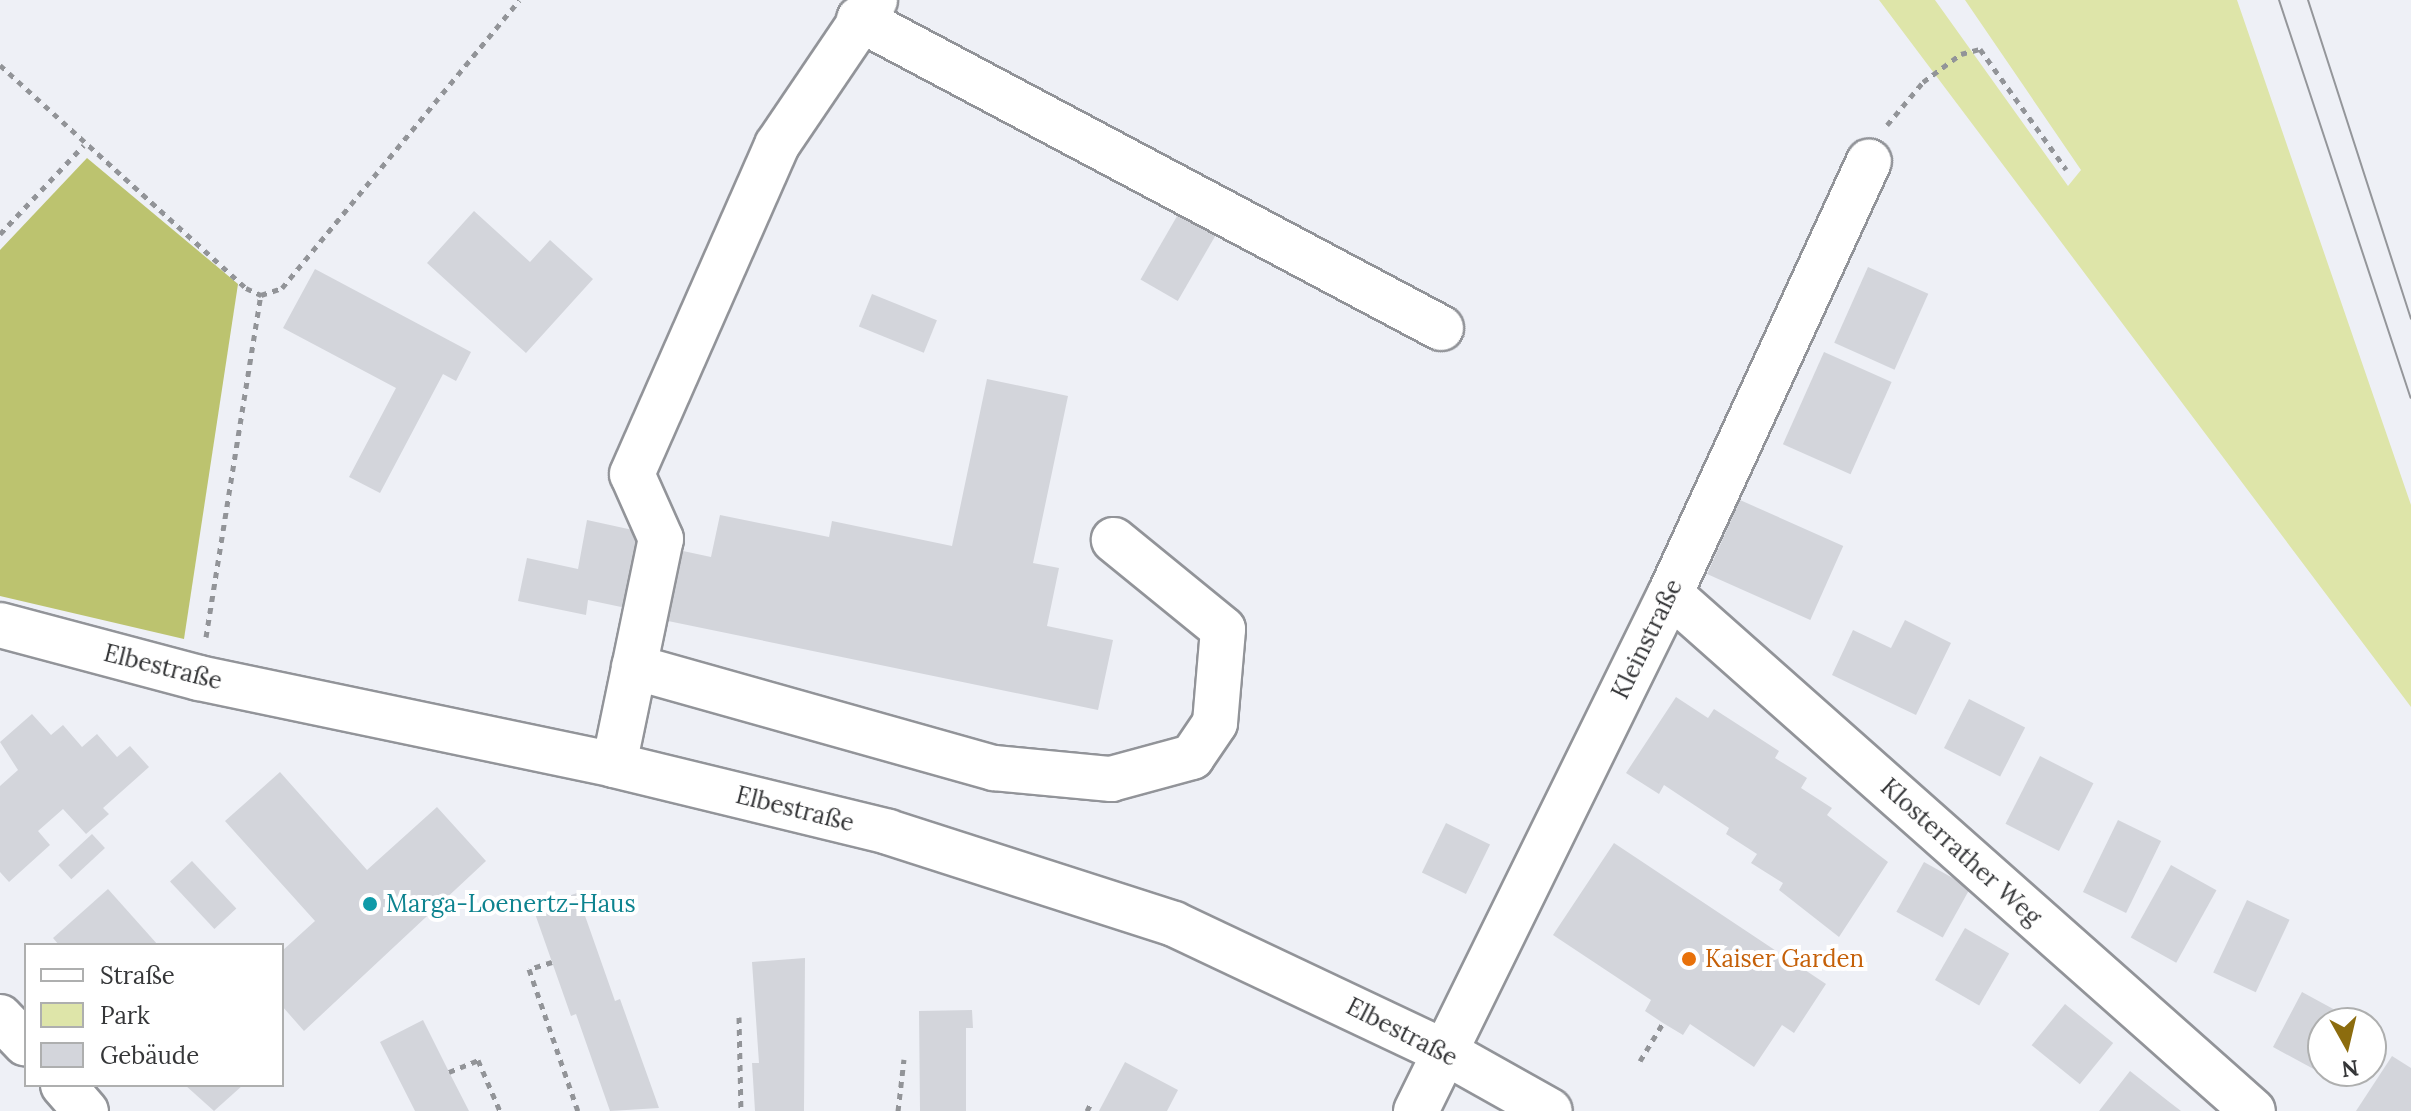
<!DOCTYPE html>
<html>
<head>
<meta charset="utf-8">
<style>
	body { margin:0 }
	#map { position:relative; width:2411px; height:1111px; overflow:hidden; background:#eef0f6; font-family:Lora,serif }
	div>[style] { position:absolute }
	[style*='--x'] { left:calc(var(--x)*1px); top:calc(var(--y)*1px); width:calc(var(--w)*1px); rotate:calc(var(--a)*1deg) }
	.green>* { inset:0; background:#dee5a9 }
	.forest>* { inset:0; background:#bcc36f }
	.building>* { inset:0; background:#d3d5db; transform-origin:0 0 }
	.path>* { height:5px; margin-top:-2.5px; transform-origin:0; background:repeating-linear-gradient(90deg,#929498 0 6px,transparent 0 12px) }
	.roads { filter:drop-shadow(2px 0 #929499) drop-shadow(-2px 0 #929499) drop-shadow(0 2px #929499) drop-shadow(0 -2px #929499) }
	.minor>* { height:44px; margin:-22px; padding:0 22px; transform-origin:22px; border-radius:22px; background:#fff }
	.major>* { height:44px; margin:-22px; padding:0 22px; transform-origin:22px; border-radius:22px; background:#fff }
	.tram>* { height:2px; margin:-1px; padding:0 1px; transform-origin:1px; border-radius:1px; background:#94969a }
	.dots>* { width:22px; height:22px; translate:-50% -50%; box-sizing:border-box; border:4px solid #fff; border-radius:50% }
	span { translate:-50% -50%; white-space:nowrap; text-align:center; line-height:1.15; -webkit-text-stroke:8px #fff; paint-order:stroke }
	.street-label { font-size:24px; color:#353638 }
	.culture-label { font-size:24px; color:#0d838f }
	.left { translate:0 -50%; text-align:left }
	.food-label { font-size:24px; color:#c56008 }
	.legend { position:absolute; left:24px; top:943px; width:260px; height:144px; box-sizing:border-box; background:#fff; border:2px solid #aeafaf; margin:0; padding:10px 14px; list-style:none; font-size:24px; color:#353638 }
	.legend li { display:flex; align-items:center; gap:16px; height:40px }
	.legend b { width:40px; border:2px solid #aeafaf }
	.north { position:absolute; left:2307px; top:1007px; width:80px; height:80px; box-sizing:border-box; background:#fff; border:2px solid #aeafaf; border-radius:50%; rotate:172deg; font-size:22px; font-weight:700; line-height:32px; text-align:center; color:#353638 }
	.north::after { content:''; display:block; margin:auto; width:28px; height:36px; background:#8c6c0e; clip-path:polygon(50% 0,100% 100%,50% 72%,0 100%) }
</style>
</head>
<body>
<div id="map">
	<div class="green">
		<div style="clip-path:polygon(1879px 0,1935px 0,2068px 186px,2081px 170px,1965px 0,2237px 0,2411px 505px,2411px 707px)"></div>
	</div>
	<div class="forest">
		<div style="clip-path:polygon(87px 158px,238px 284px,184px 639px,0 596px,0 250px)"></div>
	</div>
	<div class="building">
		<div style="clip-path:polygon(474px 211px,530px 262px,550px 240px,593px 279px,526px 353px,427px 263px)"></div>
		<div style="left:1180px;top:211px;width:43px;height:79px;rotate:30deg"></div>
		<div style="left:1868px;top:267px;width:66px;height:83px;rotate:24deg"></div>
		<div style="clip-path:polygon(315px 269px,471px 352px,456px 381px,443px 374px,380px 493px,349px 477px,396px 388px,283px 328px)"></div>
		<div style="left:872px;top:294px;width:70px;height:35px;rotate:22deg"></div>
		<div style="left:1824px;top:352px;width:74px;height:101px;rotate:24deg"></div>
		<div style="clip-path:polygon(987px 379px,1068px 396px,1033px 563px,1059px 568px,1047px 626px,1113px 640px,1098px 710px,668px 621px,683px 551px,711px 557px,720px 515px,829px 537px,832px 521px,952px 546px)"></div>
		<div style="left:1740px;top:500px;width:113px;height:81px;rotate:24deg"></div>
		<div style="clip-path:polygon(587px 520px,642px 532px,626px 608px,588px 600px,586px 615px,518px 601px,527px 558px,578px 569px)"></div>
		<div style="clip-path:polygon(1905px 620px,1951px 643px,1916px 715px,1832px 675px,1853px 630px,1891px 648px)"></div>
		<div style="clip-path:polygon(1676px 697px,1708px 718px,1714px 709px,1779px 751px,1775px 758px,1807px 778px,1801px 788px,1832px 808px,1827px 815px,1888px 862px,1839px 937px,1779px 890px,1783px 883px,1751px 863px,1757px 854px,1726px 834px,1729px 828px,1664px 785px,1659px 794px,1626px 773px)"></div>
		<div style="left:1969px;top:699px;width:63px;height:55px;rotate:27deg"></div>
		<div style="clip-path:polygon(32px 714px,51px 735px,63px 725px,82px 747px,97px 734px,117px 757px,130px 746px,149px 767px,103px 808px,109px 814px,86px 834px,63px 809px,38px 831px,50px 845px,9px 882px,0 872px,0 786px,18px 770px,0 742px)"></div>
		<div style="left:2040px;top:756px;width:60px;height:76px;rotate:27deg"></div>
		<div style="clip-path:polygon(280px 772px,367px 870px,437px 807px,486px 861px,304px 1031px,282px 1006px,282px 951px,315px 921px,225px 821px)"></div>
		<div style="left:2118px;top:820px;width:48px;height:80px;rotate:26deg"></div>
		<div style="left:1446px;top:823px;width:49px;height:55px;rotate:26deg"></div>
		<div style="left:92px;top:834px;width:19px;height:46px;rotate:47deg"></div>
		<div style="clip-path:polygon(1614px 843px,1826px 984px,1794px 1033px,1782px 1025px,1754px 1067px,1690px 1024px,1683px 1035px,1663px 1023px,1645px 1011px,1651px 1000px,1553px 935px)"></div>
		<div style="left:192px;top:861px;width:65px;height:30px;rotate:47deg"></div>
		<div style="left:1924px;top:862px;width:53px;height:57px;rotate:29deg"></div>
		<div style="left:2171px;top:865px;width:52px;height:83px;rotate:29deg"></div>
		<div style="clip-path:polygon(108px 889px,158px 945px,59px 945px,53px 938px)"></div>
		<div style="clip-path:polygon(577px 893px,615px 1001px,620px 999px,659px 1108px,610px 1111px,576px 1014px,571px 1016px,533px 908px)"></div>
		<div style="left:2247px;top:900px;width:47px;height:80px;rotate:25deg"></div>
		<div style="left:1965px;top:928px;width:51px;height:60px;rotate:30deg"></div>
		<div style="clip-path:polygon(805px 958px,804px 1111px,755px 1111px,752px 1063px,759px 1063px,752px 962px)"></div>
		<div style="clip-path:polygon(2302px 992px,2359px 1023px,2323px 1023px,2323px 1071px,2351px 1071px,2343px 1085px,2273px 1047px)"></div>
		<div style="left:2065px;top:1004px;width:62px;height:53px;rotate:39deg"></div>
		<div style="clip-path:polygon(972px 1010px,973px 1028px,966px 1028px,966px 1111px,920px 1111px,919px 1011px)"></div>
		<div style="clip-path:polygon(423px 1020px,449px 1072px,469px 1111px,415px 1111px,380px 1042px)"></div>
		<div style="clip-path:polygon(2392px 1056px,2411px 1068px,2411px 1111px,2356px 1111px)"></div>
		<div style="clip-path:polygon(1125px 1062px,1178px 1090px,1167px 1111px,1099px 1111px)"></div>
		<div style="clip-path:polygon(2130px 1071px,2168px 1101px,2181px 1111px,2099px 1111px)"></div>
		<div style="clip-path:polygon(185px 1085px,243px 1085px,214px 1111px)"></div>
	</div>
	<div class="path">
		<div style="--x:0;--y:65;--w:332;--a:42.2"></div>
		<div style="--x:246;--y:288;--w:17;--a:25"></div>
		<div style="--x:261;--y:295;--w:22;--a:-18"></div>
		<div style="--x:282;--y:288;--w:373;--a:-50.5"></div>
		<div style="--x:1887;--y:125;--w:56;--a:-50.1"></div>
		<div style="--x:1923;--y:82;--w:47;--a:-36.4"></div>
		<div style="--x:1961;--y:54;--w:20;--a:-15"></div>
		<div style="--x:1980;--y:49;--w:148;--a:54.4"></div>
		<div style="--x:0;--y:234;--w:122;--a:-46.7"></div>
		<div style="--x:206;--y:637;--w:346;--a:-80.9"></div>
		<div style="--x:552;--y:962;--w:24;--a:163"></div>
		<div style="--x:529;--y:969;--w:150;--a:71"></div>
		<div style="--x:739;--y:1017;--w:94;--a:88.8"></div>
		<div style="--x:1640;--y:1061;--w:44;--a:-58.8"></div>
		<div style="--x:449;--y:1072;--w:31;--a:-22"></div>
		<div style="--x:478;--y:1060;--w:56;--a:66.7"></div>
		<div style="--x:898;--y:1111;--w:52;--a:-83.4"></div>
		<div style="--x:1087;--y:1111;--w:11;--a:-63"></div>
	</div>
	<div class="roads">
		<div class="minor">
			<div style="--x:859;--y:19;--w:659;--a:27.97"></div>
			<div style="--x:1670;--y:594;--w:779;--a:41.57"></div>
			<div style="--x:634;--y:667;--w:374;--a:15.7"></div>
			<div style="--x:994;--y:768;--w:118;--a:5.4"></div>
			<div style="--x:1111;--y:779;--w:84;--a:-15.2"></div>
			<div style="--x:1192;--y:757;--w:41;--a:-55.9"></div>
			<div style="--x:1215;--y:723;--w:94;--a:-85.1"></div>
			<div style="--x:1223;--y:629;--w:141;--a:-140.8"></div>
			<div style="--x:614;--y:765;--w:231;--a:-78.3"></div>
			<div style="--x:661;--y:539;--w:71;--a:-114"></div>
			<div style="--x:632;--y:474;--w:360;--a:-66.2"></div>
			<div style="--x:777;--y:145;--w:175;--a:-55.9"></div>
			<div style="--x:0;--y:1017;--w:37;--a:46"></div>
			<div style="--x:63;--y:1085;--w:35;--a:49"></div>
			<div style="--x:1416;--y:1111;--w:576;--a:-63.84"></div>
			<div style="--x:1670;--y:594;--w:476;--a:-65.3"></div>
		</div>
		<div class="major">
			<div style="--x:0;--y:625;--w:206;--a:14.9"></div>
			<div style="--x:199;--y:678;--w:424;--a:11.8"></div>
			<div style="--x:614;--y:765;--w:282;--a:13.7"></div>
			<div style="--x:888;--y:832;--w:300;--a:17.8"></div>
			<div style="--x:1174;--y:924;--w:300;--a:25.3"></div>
			<div style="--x:1445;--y:1052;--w:120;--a:29.3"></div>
		</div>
	</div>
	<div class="tram">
		<div style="--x:2279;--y:0;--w:419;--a:71.7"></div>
		<div style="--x:2308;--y:0;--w:335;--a:72.1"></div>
	</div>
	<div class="dots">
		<div style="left:370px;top:904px;background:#0f9aa8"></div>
		<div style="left:1689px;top:959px;background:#e8710a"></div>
	</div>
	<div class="street-label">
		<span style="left:1647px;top:639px;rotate:-64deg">Kleinstraße</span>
		<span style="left:163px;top:667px;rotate:14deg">Elbestraße</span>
		<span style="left:795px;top:809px;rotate:14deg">Elbestraße</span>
		<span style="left:1961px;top:852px;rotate:42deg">Klosterrather Weg</span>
		<span style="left:1402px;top:1032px;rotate:27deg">Elbestraße</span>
	</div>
	<div class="culture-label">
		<span class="left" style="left:386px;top:904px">Marga-Loenertz-Haus</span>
	</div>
	<div class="food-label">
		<span class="left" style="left:1705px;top:959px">Kaiser Garden</span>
	</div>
	<ul class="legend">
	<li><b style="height:10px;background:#fff"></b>Straße</li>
	<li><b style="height:22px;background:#dee5a9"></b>Park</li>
	<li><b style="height:22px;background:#d3d5db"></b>Gebäude</li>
	</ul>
	<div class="north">N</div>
</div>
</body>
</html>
